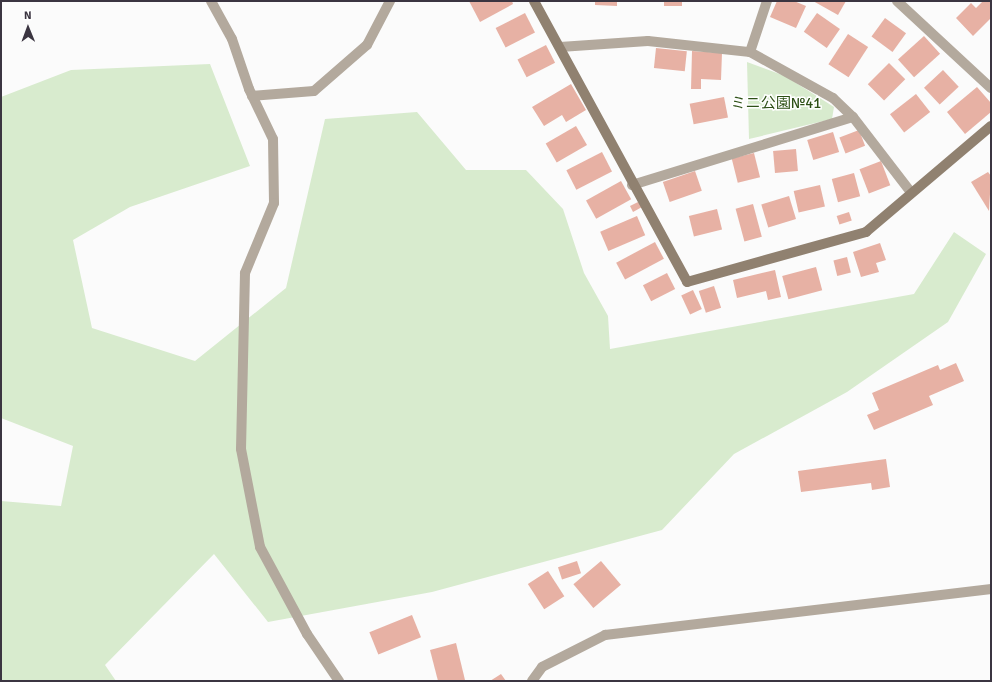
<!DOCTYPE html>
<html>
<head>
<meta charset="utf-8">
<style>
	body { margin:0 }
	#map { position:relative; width:992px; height:682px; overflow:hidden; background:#fbfbfb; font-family:Signika,"Noto Sans JP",sans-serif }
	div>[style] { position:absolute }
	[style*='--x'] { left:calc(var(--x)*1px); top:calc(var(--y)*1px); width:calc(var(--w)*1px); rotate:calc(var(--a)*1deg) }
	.green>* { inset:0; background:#d8ebce }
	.building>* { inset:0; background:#e7b1a4; transform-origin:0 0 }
	.street>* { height:10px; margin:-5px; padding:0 5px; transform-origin:5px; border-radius:5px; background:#b3a99d }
	.secondary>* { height:10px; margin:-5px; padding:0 5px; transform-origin:5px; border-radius:5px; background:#908170 }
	span { translate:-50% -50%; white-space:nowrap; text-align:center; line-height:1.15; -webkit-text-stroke:3px #fff; paint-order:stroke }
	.park-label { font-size:15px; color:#2d5016 }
	.frame { position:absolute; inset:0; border:2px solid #3b3541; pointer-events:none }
	.north { position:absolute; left:8px; top:8px; width:40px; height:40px; -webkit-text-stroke:3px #fff; paint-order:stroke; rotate:359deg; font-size:11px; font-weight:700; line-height:16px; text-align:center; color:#3b3541 }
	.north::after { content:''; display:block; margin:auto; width:14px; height:18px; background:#3b3541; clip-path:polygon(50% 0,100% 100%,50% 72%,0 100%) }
</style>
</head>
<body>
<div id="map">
	<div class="green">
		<div style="clip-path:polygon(747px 62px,785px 76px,834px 107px,832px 119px,749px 139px)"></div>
		<div style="clip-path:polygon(210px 64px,250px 166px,130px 207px,73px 240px,92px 328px,195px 361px,286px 288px,325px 119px,417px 112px,466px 170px,526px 170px,563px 209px,584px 273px,608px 316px,610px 349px,914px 294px,954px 232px,986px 254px,948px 322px,847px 392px,734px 454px,662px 530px,432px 592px,268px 622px,214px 554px,105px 665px,116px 681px,1px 681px,1px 501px,61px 506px,73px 446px,1px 418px,1px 97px,71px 70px)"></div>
	</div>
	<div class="building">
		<div style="clip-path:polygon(469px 1px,512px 1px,513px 4px,480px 22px)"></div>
		<div style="clip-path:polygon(595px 1px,617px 1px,617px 6px,595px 5px)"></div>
		<div style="left:664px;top:1px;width:18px;height:5px"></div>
		<div style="clip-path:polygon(777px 1px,794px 1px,806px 6px,796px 28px,770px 17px)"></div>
		<div style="clip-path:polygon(813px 1px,846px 1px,838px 15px)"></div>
		<div style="clip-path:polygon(983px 1px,991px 1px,991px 18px,973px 36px,956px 18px,971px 3px,976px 8px)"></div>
		<div style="left:525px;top:13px;width:22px;height:33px;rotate:63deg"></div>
		<div style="left:817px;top:13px;width:28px;height:23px;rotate:35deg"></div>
		<div style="left:885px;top:18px;width:26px;height:23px;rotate:36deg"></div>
		<div style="left:848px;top:34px;width:24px;height:36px;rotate:33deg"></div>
		<div style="left:924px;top:36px;width:24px;height:35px;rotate:48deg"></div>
		<div style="left:546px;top:45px;width:20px;height:32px;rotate:63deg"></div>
		<div style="left:656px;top:48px;width:31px;height:20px;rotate:6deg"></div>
		<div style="clip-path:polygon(692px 51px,722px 53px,721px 80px,701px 79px,701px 89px,691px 89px)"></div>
		<div style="left:889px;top:63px;width:23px;height:30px;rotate:45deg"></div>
		<div style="left:943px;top:70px;width:23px;height:26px;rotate:47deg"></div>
		<div style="clip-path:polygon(571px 84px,586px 110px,566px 122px,562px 115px,544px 126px,532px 107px)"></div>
		<div style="clip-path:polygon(977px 87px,991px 103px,991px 112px,965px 134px,947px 112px)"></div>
		<div style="left:916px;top:94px;width:23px;height:33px;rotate:52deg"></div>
		<div style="left:724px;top:97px;width:21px;height:35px;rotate:79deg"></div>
		<div style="left:576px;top:126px;width:22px;height:35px;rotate:60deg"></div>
		<div style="left:859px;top:130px;width:17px;height:21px;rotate:69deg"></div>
		<div style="left:833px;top:132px;width:21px;height:27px;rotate:73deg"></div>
		<div style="left:796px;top:149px;width:22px;height:23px;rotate:85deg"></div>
		<div style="left:602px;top:152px;width:22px;height:40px;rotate:63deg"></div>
		<div style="left:754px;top:153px;width:25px;height:23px;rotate:76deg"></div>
		<div style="left:881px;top:161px;width:26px;height:23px;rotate:69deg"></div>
		<div style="left:695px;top:171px;width:21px;height:34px;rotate:71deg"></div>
		<div style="clip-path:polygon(988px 172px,991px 176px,989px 211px,971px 182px)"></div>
		<div style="left:854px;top:173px;width:24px;height:23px;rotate:75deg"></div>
		<div style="left:621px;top:181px;width:21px;height:40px;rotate:61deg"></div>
		<div style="left:820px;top:185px;width:22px;height:27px;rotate:77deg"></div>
		<div style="left:789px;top:196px;width:24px;height:29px;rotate:73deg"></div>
		<div style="clip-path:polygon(638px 202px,642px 207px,633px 212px,630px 206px)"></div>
		<div style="left:753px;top:204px;width:34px;height:18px;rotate:75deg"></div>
		<div style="left:717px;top:209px;width:21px;height:29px;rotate:76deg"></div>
		<div style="left:849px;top:212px;width:9px;height:13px;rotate:72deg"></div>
		<div style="left:637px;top:216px;width:21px;height:40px;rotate:67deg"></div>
		<div style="left:655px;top:242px;width:19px;height:44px;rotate:62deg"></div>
		<div style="clip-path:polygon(880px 243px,886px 260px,876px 263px,879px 272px,861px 277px,853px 252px)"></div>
		<div style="left:847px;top:257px;width:16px;height:14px;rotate:76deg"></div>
		<div style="left:816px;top:267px;width:24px;height:35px;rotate:75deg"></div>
		<div style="clip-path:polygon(775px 270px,781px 297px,768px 300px,766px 291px,737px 298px,733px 280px)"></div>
		<div style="left:667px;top:273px;width:18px;height:27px;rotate:63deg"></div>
		<div style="left:714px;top:286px;width:23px;height:16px;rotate:72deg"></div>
		<div style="left:693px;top:290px;width:21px;height:13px;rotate:65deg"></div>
		<div style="clip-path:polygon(956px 363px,964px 381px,929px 396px,933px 405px,874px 430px,867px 415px,879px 410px,872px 393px,938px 365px,940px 370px)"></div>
		<div style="clip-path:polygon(886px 459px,890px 487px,872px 490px,871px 483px,801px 492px,798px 471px)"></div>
		<div style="left:577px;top:561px;width:13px;height:20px;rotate:72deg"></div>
		<div style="left:601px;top:561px;width:31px;height:36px;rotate:50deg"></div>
		<div style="left:548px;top:571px;width:30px;height:24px;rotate:57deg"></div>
		<div style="left:412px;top:615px;width:24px;height:46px;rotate:68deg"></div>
		<div style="clip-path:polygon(456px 643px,465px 680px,438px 681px,430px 650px)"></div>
		<div style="clip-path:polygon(501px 674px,506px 681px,490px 681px)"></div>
	</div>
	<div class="street">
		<div style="--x:211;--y:1;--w:43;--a:61.1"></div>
		<div style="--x:232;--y:39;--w:53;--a:71.2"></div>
		<div style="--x:249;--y:89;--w:55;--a:64.4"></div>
		<div style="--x:273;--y:139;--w:64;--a:89.1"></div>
		<div style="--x:274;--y:203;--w:76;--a:112.5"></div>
		<div style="--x:245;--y:273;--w:176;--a:91.3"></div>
		<div style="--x:241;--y:449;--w:100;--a:79"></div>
		<div style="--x:260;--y:547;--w:99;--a:61.6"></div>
		<div style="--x:307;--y:634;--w:57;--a:55.8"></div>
		<div style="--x:897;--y:1;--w:128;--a:42.8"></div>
		<div style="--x:560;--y:47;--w:88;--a:-3.9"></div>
		<div style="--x:648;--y:41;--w:103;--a:6.2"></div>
		<div style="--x:750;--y:52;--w:95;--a:29"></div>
		<div style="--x:833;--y:98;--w:28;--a:44"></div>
		<div style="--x:853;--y:117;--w:93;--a:52.4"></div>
		<div style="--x:750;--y:52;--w:54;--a:-71.6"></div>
		<div style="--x:252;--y:96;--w:62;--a:-4.6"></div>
		<div style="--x:314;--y:91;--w:70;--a:-41"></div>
		<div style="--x:367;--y:45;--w:50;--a:-62.4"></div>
		<div style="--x:632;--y:185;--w:231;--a:-17.1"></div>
		<div style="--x:532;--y:681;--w:17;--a:-54"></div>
		<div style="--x:542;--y:667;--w:71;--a:-26.9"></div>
		<div style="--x:605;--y:635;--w:389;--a:-6.8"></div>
	</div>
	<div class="secondary">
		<div style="--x:534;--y:1;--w:320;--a:61.4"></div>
		<div style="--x:687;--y:282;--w:186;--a:-15.6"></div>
		<div style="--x:866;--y:232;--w:164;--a:-40.3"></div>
	</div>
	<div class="park-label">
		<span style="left:776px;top:104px">ミニ公園№41</span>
	</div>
	<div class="frame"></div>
	<div class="north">N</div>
</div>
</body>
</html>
